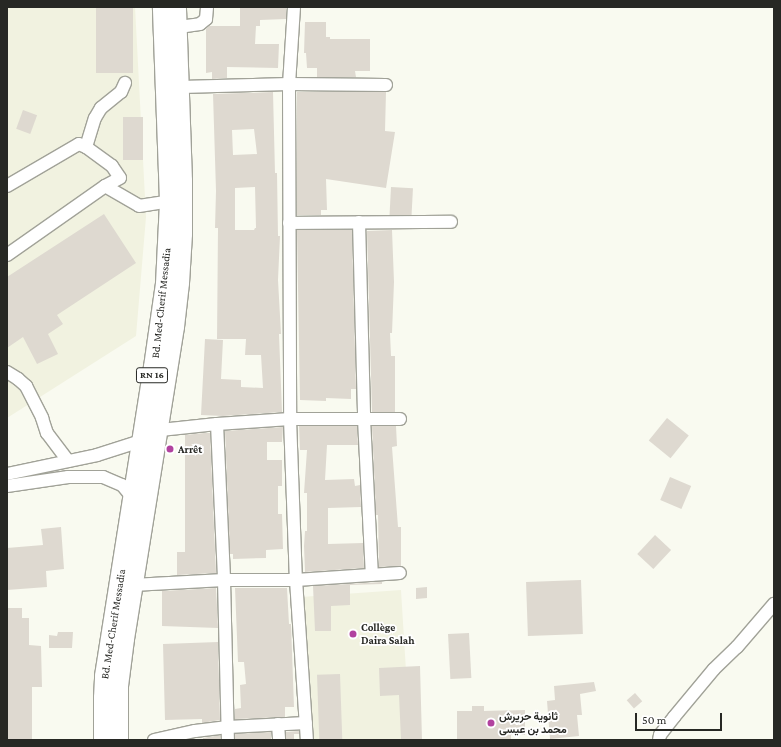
<!DOCTYPE html>
<html>
<head>
<meta charset="utf-8">
<style>
	body { margin:0 }
	#map { position:relative; width:781px; height:747px; overflow:hidden; background:#f9faf0; font-family:"Crimson Pro",Vazirmatn,serif }
	div>[style] { position:absolute }
	[style*='--x'] { left:calc(var(--x)*1px); top:calc(var(--y)*1px); width:calc(var(--w)*1px); rotate:calc(var(--a)*1deg) }
	.built>* { inset:0; background:#f1f2e0 }
	.building>* { inset:0; background:#ded9d0; transform-origin:0 0 }
	.roads { filter:drop-shadow(1px 0 #a1a298) drop-shadow(-1px 0 #a1a298) drop-shadow(0 1px #a1a298) drop-shadow(0 -1px #a1a298) }
	.minor>* { height:12px; margin:-6px; padding:0 6px; transform-origin:6px; border-radius:6px; background:#fff }
	.highway>* { height:18px; margin:-9px; padding:0 9px; transform-origin:9px; border-radius:9px; background:#fff }
	.dots>* { width:11px; height:11px; translate:-50% -50%; box-sizing:border-box; border:2px solid #fff; border-radius:50% }
	span { translate:-50% -50%; white-space:nowrap; text-align:center; line-height:1.15; -webkit-text-stroke:3.5px #fff; paint-order:stroke }
	.shield-label span { padding:1px 3px; background:#fff; border:1px solid; border-radius:3px; -webkit-text-stroke-width:0 }
	.shield-label { font-size:10px; color:#272824; font-weight:700 }
	.street-label { font-size:11px; color:#272824 }
	.poi-label { font-size:11px; color:#272824; font-weight:700 }
	.left { translate:0 -50%; text-align:left }
	.frame { position:absolute; inset:0; border:8px solid #272824; pointer-events:none }
	.scale { position:absolute; left:635px; top:713px; width:87px; height:18px; box-sizing:border-box; border:2px solid #272824; border-top:0; padding-left:5px; font-size:12px; line-height:14px; white-space:nowrap; color:#272824; -webkit-text-stroke:3px #fff; paint-order:stroke }
</style>
</head>
<body>
<div id="map">
	<div class="built">
		<div style="clip-path:polygon(7px 7px,135px 7px,146px 217px,136px 336px,7px 418px)"></div>
		<div style="clip-path:polygon(401px 590px,406px 671px,419px 740px,305px 740px,301px 597px)"></div>
	</div>
	<div class="building">
		<div style="left:96px;top:7px;width:37px;height:66px"></div>
		<div style="clip-path:polygon(240px 7px,286px 8px,286px 19px,260px 20px,260px 26px,256px 26px,255px 44px,279px 44px,278px 68px,227px 67px,227px 78px,212px 79px,212px 72px,206px 73px,206px 29px,209px 26px,240px 26px)"></div>
		<div style="clip-path:polygon(305px 22px,326px 22px,326px 37px,330px 37px,330px 39px,370px 39px,370px 71px,355px 71px,356px 77px,317px 77px,317px 68px,307px 68px,306px 53px,304px 53px)"></div>
		<div style="clip-path:polygon(evenodd,273px 92px,275px 173px,277px 173px,278px 236px,280px 236px,278px 280px,281px 334px,279px 334px,282px 412px,223px 416px,201px 415px,205px 339px,223px 340px,221px 379px,241px 380px,241px 387px,263px 388px,261px 355px,245px 355px,246px 339px,217px 339px,218px 228px,215px 228px,216px 191px,213px 94px,273px 92px,254px 129px,257px 154px,233px 155px,232px 130px,254px 129px,273px 92px,255px 187px,256px 228px,255px 228px,254px 230px,235px 230px,235px 188px,255px 187px)"></div>
		<div style="clip-path:polygon(297px 92px,386px 92px,385px 131px,395px 132px,386px 188px,326px 179px,327px 210px,321px 210px,321px 215px,297px 215px)"></div>
		<div style="left:23px;top:110px;width:15px;height:20px;rotate:20deg"></div>
		<div style="left:143px;top:117px;width:43px;height:20px;rotate:90deg"></div>
		<div style="left:391px;top:187px;width:22px;height:28px;rotate:3deg"></div>
		<div style="clip-path:polygon(104px 214px,136px 263px,57px 315px,63px 324px,48px 334px,58px 354px,37px 364px,23px 337px,7px 348px,7px 277px)"></div>
		<div style="clip-path:polygon(297px 230px,352px 230px,356px 389px,351px 389px,351px 399px,326px 398px,326px 401px,300px 400px)"></div>
		<div style="clip-path:polygon(392px 230px,394px 282px,392px 333px,390px 333px,391px 356px,395px 356px,395px 412px,372px 412px,367px 231px)"></div>
		<div style="left:667px;top:418px;width:28px;height:29px;rotate:39deg"></div>
		<div style="clip-path:polygon(299px 426px,357px 426px,358px 445px,327px 445px,325px 480px,354px 479px,355px 486px,360px 485px,361px 507px,328px 508px,328px 544px,363px 543px,364px 568px,305px 572px,304px 546px,305px 531px,307px 531px,307px 493px,304px 493px,307px 450px,300px 450px)"></div>
		<div style="clip-path:polygon(372px 426px,396px 426px,397px 446px,392px 447px,398px 527px,401px 527px,401px 566px,379px 567px,378px 515px,376px 515px)"></div>
		<div style="clip-path:polygon(283px 427px,282px 442px,267px 442px,267px 460px,282px 460px,282px 486px,278px 486px,278px 514px,282px 514px,283px 549px,266px 550px,266px 558px,233px 559px,233px 554px,230px 554px,225px 431px)"></div>
		<div style="clip-path:polygon(204px 433px,210px 433px,216px 573px,177px 575px,177px 552px,185px 552px,185px 435px)"></div>
		<div style="left:670px;top:477px;width:23px;height:25px;rotate:23deg"></div>
		<div style="clip-path:polygon(61px 527px,64px 569px,46px 571px,47px 587px,7px 590px,7px 548px,43px 545px,41px 529px)"></div>
		<div style="left:655px;top:535px;width:22px;height:26px;rotate:43deg"></div>
		<div style="left:581px;top:580px;width:54px;height:55px;rotate:88deg"></div>
		<div style="clip-path:polygon(382px 582px,382px 584px,350px 585px,350px 605px,331px 606px,331px 631px,315px 631px,313px 586px)"></div>
		<div style="clip-path:polygon(427px 587px,427px 598px,416px 599px,416px 588px)"></div>
		<div style="clip-path:polygon(216px 588px,218px 628px,162px 626px,162px 591px)"></div>
		<div style="clip-path:polygon(235px 588px,287px 588px,289px 624px,291px 624px,294px 707px,285px 707px,285px 717px,235px 719px,235px 709px,241px 708px,240px 685px,246px 684px,244px 662px,238px 662px)"></div>
		<div style="clip-path:polygon(7px 608px,22px 608px,22px 618px,29px 618px,29px 645px,41px 646px,42px 687px,32px 687px,32px 740px,7px 740px)"></div>
		<div style="clip-path:polygon(58px 632px,73px 632px,72px 648px,49px 648px,49px 635px,57px 636px)"></div>
		<div style="left:469px;top:633px;width:45px;height:21px;rotate:87deg"></div>
		<div style="clip-path:polygon(218px 642px,220px 720px,202px 723px,202px 719px,165px 720px,163px 644px)"></div>
		<div style="clip-path:polygon(420px 666px,422px 740px,401px 740px,399px 695px,380px 696px,379px 668px)"></div>
		<div style="left:340px;top:674px;width:66px;height:23px;rotate:88deg"></div>
		<div style="clip-path:polygon(594px 682px,596px 691px,580px 694px,582px 715px,577px 715px,579px 736px,550px 739px,547px 701px,555px 700px,554px 686px)"></div>
		<div style="left:635px;top:693px;width:11px;height:11px;rotate:49deg"></div>
		<div style="clip-path:polygon(472px 706px,484px 706px,484px 711px,525px 710px,525px 735px,511px 735px,511px 740px,457px 740px,457px 711px,472px 711px)"></div>
		<div style="clip-path:polygon(299px 731px,299px 734px,294px 734px,294px 740px,286px 740px,286px 732px)"></div>
		<div style="clip-path:polygon(271px 732px,271px 740px,235px 740px,235px 734px)"></div>
		<div style="clip-path:polygon(220px 735px,220px 740px,203px 740px,203px 738px)"></div>
	</div>
	<div class="roads">
		<div class="minor">
			<div style="--x:294;--y:7;--w:77;--a:93.7"></div>
			<div style="--x:289;--y:84;--w:335;--a:89.8"></div>
			<div style="--x:290;--y:419;--w:161;--a:87.9"></div>
			<div style="--x:296;--y:580;--w:160;--a:86.1"></div>
			<div style="--x:179;--y:27;--w:21;--a:-8"></div>
			<div style="--x:200;--y:24;--w:8;--a:-40"></div>
			<div style="--x:206;--y:19;--w:12;--a:-85"></div>
			<div style="--x:181;--y:87;--w:108;--a:-1.6"></div>
			<div style="--x:289;--y:84;--w:97;--a:0.6"></div>
			<div style="--x:86;--y:147;--w:30;--a:-73"></div>
			<div style="--x:95;--y:118;--w:12;--a:-59"></div>
			<div style="--x:101;--y:108;--w:26;--a:-39"></div>
			<div style="--x:121;--y:92;--w:10;--a:-66"></div>
			<div style="--x:7;--y:186;--w:83;--a:-30.3"></div>
			<div style="--x:79;--y:144;--w:8;--a:23"></div>
			<div style="--x:86;--y:147;--w:32;--a:36"></div>
			<div style="--x:112;--y:166;--w:14;--a:56"></div>
			<div style="--x:120;--y:178;--w:17;--a:152"></div>
			<div style="--x:105;--y:186;--w:39;--a:30"></div>
			<div style="--x:139;--y:206;--w:30;--a:-9"></div>
			<div style="--x:359;--y:222;--w:197;--a:88.5"></div>
			<div style="--x:364;--y:419;--w:156;--a:87.1"></div>
			<div style="--x:289;--y:223;--w:162;--a:-0.4"></div>
			<div style="--x:7;--y:255;--w:120;--a:-35.1"></div>
			<div style="--x:7;--y:372;--w:13;--a:32"></div>
			<div style="--x:18;--y:379;--w:11;--a:41"></div>
			<div style="--x:26;--y:386;--w:36;--a:63"></div>
			<div style="--x:42;--y:418;--w:16;--a:72"></div>
			<div style="--x:47;--y:433;--w:35;--a:53"></div>
			<div style="--x:217;--y:424;--w:156;--a:87.4"></div>
			<div style="--x:224;--y:580;--w:160;--a:88.6"></div>
			<div style="--x:151;--y:431;--w:66;--a:-6.1"></div>
			<div style="--x:217;--y:424;--w:73;--a:-3.9"></div>
			<div style="--x:290;--y:419;--w:110;--a:0"></div>
			<div style="--x:7;--y:474;--w:92;--a:-11.9"></div>
			<div style="--x:97;--y:455;--w:46;--a:-17.7"></div>
			<div style="--x:7;--y:486;--w:62;--a:-8.4"></div>
			<div style="--x:68;--y:477;--w:35;--a:0"></div>
			<div style="--x:103;--y:477;--w:21;--a:23"></div>
			<div style="--x:122;--y:485;--w:17;--a:50"></div>
			<div style="--x:133;--y:585;--w:91;--a:-3.1"></div>
			<div style="--x:224;--y:580;--w:72;--a:0"></div>
			<div style="--x:296;--y:580;--w:104;--a:-3.9"></div>
			<div style="--x:278;--y:724;--w:16;--a:86"></div>
			<div style="--x:154;--y:740;--w:42;--a:-12.4"></div>
			<div style="--x:195;--y:731;--w:33;--a:-7"></div>
			<div style="--x:228;--y:727;--w:78;--a:-2.9"></div>
			<div style="--x:659;--y:740;--w:5;--a:-79"></div>
			<div style="--x:660;--y:735;--w:23;--a:-52"></div>
			<div style="--x:674;--y:717;--w:62;--a:-50.2"></div>
			<div style="--x:714;--y:669;--w:32;--a:-44"></div>
			<div style="--x:737;--y:647;--w:57;--a:-49.3"></div>
		</div>
		<div class="highway">
			<div style="--x:103;--y:740;--w:42;--a:-90"></div>
			<div style="--x:103;--y:698;--w:22;--a:-87"></div>
			<div style="--x:104;--y:676;--w:313;--a:-81"></div>
			<div style="--x:153;--y:367;--w:84;--a:-81.8"></div>
			<div style="--x:165;--y:284;--w:83;--a:-87.2"></div>
			<div style="--x:169;--y:201;--w:194;--a:-92.1"></div>
			<div style="--x:119;--y:740;--w:54;--a:-90"></div>
			<div style="--x:119;--y:686;--w:47;--a:-82.7"></div>
			<div style="--x:125;--y:639;--w:316;--a:-80.9"></div>
			<div style="--x:175;--y:327;--w:44;--a:-83.5"></div>
			<div style="--x:180;--y:283;--w:49;--a:-86.5"></div>
			<div style="--x:183;--y:234;--w:53;--a:-90"></div>
			<div style="--x:183;--y:181;--w:174;--a:-92"></div>
		</div>
	</div>
	<div class="dots">
		<div style="left:170px;top:449px;background:#b1429f"></div>
		<div style="left:353px;top:634px;background:#b1429f"></div>
		<div style="left:491px;top:723px;background:#b1429f"></div>
	</div>
	<div class="shield-label">
		<span style="left:152px;top:375px">RN 16</span>
	</div>
	<div class="street-label">
		<span style="left:161px;top:303px;rotate:-84deg">Bd. Med-Cherif Messadia</span>
		<span style="left:113px;top:624px;rotate:-81deg">Bd. Med-Cherif Messadia</span>
	</div>
	<div class="poi-label">
		<span class="left" style="left:178px;top:449px">Arrêt</span>
		<span class="left" style="left:361px;top:634px">Collège<br>Daira Salah</span>
		<span class="left" style="left:499px;top:723px">ثانوية حريرش<br>محمد بن عيسى</span>
	</div>
	<div class="frame"></div>
	<div class="scale">50 m</div>
</div>
</body>
</html>
